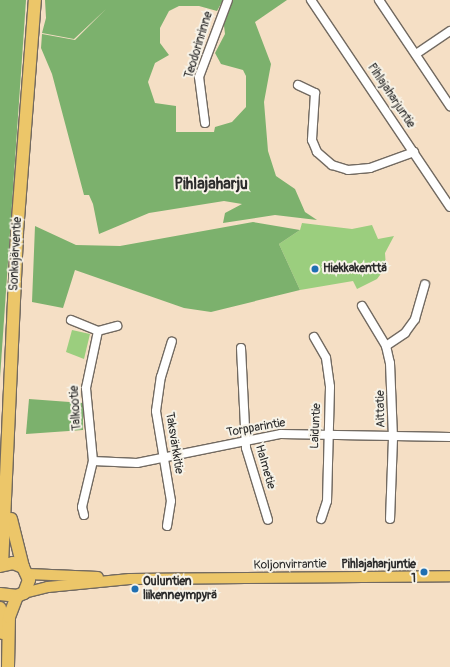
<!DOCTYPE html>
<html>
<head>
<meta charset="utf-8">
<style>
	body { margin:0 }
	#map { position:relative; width:450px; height:667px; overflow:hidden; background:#f5dfc5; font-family:Pangolin,sans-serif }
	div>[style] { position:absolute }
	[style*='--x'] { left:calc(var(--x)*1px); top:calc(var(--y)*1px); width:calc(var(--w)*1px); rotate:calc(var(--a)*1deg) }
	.green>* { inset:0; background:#9bce7e }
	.forest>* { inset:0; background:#7cb16d }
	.roads { filter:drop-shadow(1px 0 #726a61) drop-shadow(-1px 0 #726a61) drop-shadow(0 1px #726a61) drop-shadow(0 -1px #726a61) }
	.minor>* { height:8px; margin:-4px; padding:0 4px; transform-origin:4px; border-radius:4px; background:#fff }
	.major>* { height:10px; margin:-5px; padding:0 5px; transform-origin:5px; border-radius:5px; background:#ecc669 }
	.highway>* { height:12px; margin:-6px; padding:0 6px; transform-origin:6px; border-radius:6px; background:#ecc669 }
	.dots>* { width:11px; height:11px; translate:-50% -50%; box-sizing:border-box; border:2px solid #f7f3e8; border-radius:50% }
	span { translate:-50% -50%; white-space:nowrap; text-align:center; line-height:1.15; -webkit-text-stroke:4px #f7f3e8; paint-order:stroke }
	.street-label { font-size:12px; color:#2b2b2b }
	.poi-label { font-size:12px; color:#2b2b2b; font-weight:700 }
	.left { translate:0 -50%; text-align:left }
	.right { translate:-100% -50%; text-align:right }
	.district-label { font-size:16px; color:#2b2b2b; font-weight:700 }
</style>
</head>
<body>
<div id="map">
	<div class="green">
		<div style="clip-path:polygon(302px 223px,352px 229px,372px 225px,378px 239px,394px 236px,385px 253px,386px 267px,377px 279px,357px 289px,353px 281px,300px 290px,279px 244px,300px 230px)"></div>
		<div style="clip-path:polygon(72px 330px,90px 334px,84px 359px,66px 352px)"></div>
	</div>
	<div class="forest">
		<div style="clip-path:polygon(0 0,26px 0,0 378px)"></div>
		<div style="clip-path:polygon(45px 0,223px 0,217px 11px,199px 6px,179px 6px,169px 11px,160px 28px,160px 43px,169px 55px,155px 63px,148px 82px,155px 103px,176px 106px,176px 132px,214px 132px,215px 127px,232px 122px,246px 107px,246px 76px,243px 70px,221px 64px,215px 53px,225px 34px,223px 17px,229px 5px,233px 0,287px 0,255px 22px,271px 64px,264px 102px,268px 151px,276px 176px,295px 189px,305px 212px,317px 220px,275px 215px,223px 223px,225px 213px,242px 204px,224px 201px,149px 213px,99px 234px,93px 204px,89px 195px,84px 195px,52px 74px,41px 48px,42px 34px,75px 40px,106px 9px,74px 39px,42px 33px,46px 18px)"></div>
		<div style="clip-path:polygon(253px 222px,300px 230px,279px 244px,300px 290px,211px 312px,184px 308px,75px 270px,63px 308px,32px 302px,35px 226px,76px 245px,120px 246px)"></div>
		<div style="clip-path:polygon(29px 399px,83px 403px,83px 430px,26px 434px)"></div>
	</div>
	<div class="roads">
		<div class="minor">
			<div style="--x:311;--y:0;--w:249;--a:56.1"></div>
			<div style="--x:379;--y:0;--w:128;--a:56.2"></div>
			<div style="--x:416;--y:54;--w:41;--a:-34.1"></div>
			<div style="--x:298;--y:85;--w:19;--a:25"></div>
			<div style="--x:315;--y:93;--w:47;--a:93.7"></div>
			<div style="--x:312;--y:140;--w:13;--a:67"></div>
			<div style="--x:317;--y:152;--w:20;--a:41"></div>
			<div style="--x:332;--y:165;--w:17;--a:17"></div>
			<div style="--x:348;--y:170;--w:22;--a:-5"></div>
			<div style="--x:370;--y:168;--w:47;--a:-20"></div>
			<div style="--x:205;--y:123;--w:46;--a:-97.4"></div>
			<div style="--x:199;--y:77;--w:82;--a:-69.4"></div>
			<div style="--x:362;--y:306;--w:47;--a:59"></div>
			<div style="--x:386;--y:346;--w:17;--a:77"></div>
			<div style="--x:390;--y:363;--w:75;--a:87.7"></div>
			<div style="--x:393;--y:438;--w:81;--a:92.1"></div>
			<div style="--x:71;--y:320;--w:29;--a:22"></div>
			<div style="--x:98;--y:331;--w:20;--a:-15"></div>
			<div style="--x:314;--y:337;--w:24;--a:60"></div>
			<div style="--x:326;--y:358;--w:29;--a:82"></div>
			<div style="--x:330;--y:387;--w:114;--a:91.5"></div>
			<div style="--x:327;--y:501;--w:19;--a:108"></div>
			<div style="--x:386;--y:346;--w:23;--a:-34"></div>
			<div style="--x:405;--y:333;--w:17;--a:-54"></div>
			<div style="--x:415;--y:319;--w:36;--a:-74"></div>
			<div style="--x:241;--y:348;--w:100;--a:87.1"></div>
			<div style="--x:246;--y:448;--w:75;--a:73"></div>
			<div style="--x:93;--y:461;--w:44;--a:2.6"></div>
			<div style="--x:137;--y:463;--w:147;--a:-11.4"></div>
			<div style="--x:281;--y:434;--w:169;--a:1"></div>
			<div style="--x:84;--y:515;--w:8;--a:-104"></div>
			<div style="--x:82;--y:507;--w:47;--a:-76.6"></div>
			<div style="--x:93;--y:461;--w:73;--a:-95.5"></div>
			<div style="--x:86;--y:388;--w:58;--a:-78.1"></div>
			<div style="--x:167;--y:526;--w:25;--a:-81"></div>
			<div style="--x:171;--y:501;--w:91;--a:-99.5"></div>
			<div style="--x:156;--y:411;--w:34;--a:-82"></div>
			<div style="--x:161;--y:377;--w:37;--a:-73"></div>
		</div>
		<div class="major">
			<div style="--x:28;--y:574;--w:70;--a:2.5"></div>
			<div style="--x:24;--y:593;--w:25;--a:-14"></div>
			<div style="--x:48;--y:587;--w:82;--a:-5.6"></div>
			<div style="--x:130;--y:579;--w:320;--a:-0.5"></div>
		</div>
		<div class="highway">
			<div style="--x:11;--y:519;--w:49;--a:76"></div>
			<div style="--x:2;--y:565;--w:333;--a:-87.4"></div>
			<div style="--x:17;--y:232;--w:233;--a:-85.6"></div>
			<div style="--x:0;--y:566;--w:13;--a:-13"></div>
			<div style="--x:13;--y:563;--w:11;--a:22"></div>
			<div style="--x:23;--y:567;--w:14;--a:65"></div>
			<div style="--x:29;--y:580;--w:14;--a:111"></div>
			<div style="--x:24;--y:593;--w:8;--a:157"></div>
			<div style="--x:17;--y:596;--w:17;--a:-173"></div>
			<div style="--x:0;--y:608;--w:25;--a:85"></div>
			<div style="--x:8;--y:667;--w:50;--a:-88.9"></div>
			<div style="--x:9;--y:617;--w:22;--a:-69"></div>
		</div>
	</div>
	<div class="dots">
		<div style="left:315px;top:269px;background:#1f6fb2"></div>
		<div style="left:424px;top:572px;background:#1f6fb2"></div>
		<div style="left:135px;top:589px;background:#1f6fb2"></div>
	</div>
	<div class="street-label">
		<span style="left:199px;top:45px;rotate:-73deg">Teodorinrinne</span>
		<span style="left:391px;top:96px;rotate:56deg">Pihlajaharjuntie</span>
		<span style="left:16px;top:254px;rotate:-87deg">Sonkajärventie</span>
		<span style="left:76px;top:408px;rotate:-94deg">Talkootie</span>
		<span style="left:381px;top:409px;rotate:-91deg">Aittatie</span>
		<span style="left:316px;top:426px;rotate:-87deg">Laiduntie</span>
		<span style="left:256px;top:428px;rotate:-10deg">Torpparintie</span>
		<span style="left:174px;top:443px;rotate:81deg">Taksvärkkitie</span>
		<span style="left:265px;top:467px;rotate:74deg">Halmetie</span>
		<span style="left:290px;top:565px;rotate:-1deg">Koljonvirrantie</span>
	</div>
	<div class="poi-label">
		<span class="left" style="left:323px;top:269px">Hiekkakenttä</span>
		<span class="right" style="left:416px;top:572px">Pihlajaharjuntie<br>1</span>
		<span class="left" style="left:143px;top:589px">Ouluntien<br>liikenneympyrä</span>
	</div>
	<div class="district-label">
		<span style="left:211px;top:184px">Pihlajaharju</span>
	</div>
</div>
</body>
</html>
